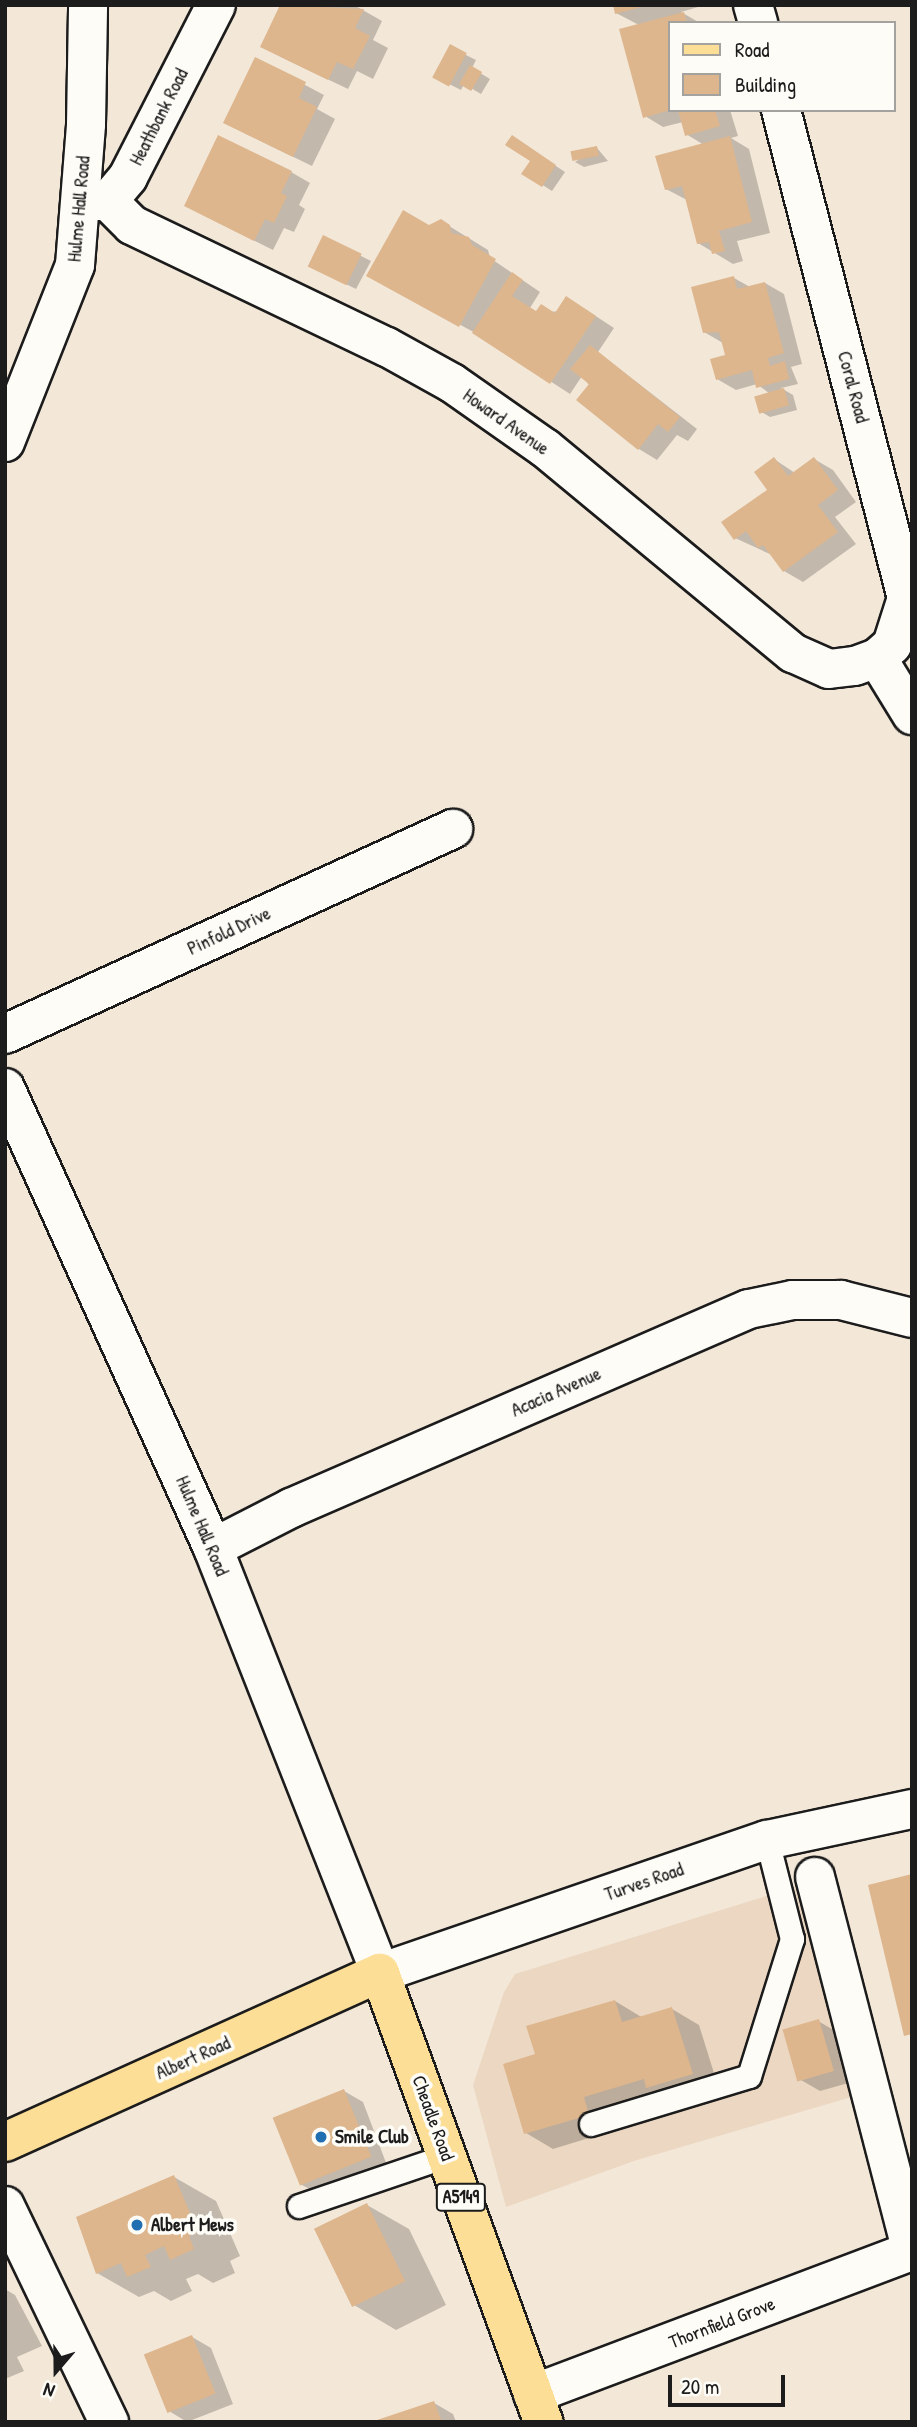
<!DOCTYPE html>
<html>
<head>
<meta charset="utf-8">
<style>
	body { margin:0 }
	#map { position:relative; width:917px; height:2427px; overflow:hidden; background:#f3e7d8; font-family:"Patrick Hand",sans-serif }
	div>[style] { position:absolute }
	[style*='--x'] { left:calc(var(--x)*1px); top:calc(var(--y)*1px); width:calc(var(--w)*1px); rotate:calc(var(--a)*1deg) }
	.built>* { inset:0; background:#ecd8c2 }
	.shadow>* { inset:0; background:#0003 }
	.building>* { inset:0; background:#ddb68e; transform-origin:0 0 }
	.roads { filter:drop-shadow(2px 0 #1c1c1c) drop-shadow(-2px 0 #1c1c1c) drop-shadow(0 2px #1c1c1c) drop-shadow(0 -2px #1c1c1c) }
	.service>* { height:23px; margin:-11.5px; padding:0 11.5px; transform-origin:11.5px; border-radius:11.5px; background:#fdfcf7 }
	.minor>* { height:38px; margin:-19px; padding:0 19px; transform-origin:19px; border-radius:19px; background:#fdfcf7 }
	.tertiary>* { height:38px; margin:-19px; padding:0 19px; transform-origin:19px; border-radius:19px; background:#fdfcf7 }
	.secondary>* { height:38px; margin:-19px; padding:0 19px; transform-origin:19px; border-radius:19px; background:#fdfcf7 }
	.primary>* { height:38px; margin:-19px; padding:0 19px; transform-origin:19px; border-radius:19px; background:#fdde96 }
	.dots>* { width:19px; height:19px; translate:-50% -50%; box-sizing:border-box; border:4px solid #fdfcf7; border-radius:50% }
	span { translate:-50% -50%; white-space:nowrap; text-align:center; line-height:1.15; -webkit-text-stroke:7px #fdfcf7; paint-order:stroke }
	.shield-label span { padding:2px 5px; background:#fdfcf7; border:2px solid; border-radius:5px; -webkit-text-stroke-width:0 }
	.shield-label { font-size:18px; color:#1c1c1c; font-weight:700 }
	.street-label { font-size:19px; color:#1c1c1c }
	.poi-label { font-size:19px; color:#1c1c1c; font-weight:700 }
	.left { translate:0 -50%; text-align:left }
	.frame { position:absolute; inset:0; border:7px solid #1c1c1c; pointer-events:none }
	.legend { position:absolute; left:668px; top:21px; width:228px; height:91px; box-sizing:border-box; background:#fdfcf7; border:2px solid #a3a29f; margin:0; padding:9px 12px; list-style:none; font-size:21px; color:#1c1c1c }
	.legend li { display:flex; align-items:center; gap:14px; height:35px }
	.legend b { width:35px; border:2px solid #a3a29f }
	.north { position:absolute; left:21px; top:2336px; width:70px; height:70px; -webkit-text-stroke:5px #fdfcf7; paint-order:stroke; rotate:200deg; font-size:19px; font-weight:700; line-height:28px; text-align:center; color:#1c1c1c }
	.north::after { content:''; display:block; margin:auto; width:24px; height:32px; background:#1c1c1c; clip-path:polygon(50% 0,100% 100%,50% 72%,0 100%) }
	.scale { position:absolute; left:668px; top:2375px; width:117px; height:32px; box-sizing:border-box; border:4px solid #1c1c1c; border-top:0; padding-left:9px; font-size:21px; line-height:24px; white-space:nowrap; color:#1c1c1c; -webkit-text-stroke:5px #fdfcf7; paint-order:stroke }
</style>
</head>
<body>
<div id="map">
	<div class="built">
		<div style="clip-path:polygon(795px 1887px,855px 2096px,637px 2160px,506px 2207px,473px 2085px,504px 1992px,515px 1974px)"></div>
	</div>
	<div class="shadow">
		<div style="clip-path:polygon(282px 5px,354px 5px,382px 21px,373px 40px,388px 48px,373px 79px,357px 71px,348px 89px,281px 57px)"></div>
		<div style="clip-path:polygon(615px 5px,705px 5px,681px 12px,700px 23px,670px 23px,670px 110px,730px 110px,738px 136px,731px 138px,749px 149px,770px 233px,737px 241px,743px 261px,733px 264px,698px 243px,687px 200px,666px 189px,704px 145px,686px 134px,683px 122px,663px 127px,645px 116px,639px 25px,616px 13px)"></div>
		<div style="clip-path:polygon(450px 47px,476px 60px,472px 68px,490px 79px,481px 94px,464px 84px,461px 90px,445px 82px)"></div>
		<div style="clip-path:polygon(256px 59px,324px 95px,317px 109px,335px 119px,312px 166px,244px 133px)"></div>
		<div style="clip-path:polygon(521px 143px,565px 172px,552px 191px,524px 173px,532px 161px)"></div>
		<div style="clip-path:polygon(597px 148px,608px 161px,584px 167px,575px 162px)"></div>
		<div style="clip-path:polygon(291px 172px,310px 183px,299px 205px,305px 209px,294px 232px,284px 228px,273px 250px,205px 216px)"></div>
		<div style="clip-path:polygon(441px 221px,488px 250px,490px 258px,540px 292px,530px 308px,537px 313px,585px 309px,614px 328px,598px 352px,697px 429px,688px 441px,677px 435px,657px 460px,639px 449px,582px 376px,570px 394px,479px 335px,385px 284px,429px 227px)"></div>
		<div style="clip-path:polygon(323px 237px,371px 261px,356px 289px,319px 271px)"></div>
		<div style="clip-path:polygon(734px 278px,750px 287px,765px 283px,784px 294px,802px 364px,791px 367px,798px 384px,781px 388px,793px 395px,797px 410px,770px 417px,760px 411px,770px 394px,757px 384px,736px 390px,717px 379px,727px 356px,723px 343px,704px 332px)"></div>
		<div style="clip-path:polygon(774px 459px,795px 473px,814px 459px,833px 470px,856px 502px,835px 517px,856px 544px,803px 582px,784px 571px,772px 555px,735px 538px,770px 490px)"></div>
		<div style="clip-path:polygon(615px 2001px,643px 2018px,672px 2009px,699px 2025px,719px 2089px,610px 2112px,615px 2130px,553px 2149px,526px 2133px)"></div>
		<div style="clip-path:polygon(818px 2021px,837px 2032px,852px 2082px,820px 2091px,801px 2080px)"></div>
		<div style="clip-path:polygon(344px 2091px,363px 2102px,388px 2168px,319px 2194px,300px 2184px)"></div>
		<div style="clip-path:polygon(174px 2177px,216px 2201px,240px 2256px,230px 2261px,235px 2273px,213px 2283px,198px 2274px,186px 2279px,192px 2291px,171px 2301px,154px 2291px,139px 2297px,97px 2273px)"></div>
		<div style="clip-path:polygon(367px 2205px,409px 2229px,446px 2305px,396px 2330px,354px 2305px)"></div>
		<div style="clip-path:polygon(5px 2289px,15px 2295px,42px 2346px,17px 2357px,24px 2371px,5px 2379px)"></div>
		<div style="clip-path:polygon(192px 2337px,211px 2348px,233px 2404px,187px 2422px,169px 2411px)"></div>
		<div style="clip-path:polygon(434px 2403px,453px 2414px,456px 2422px,379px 2422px)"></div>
	</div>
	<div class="building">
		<div style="clip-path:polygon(280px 5px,364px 9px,355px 28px,370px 36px,353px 69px,337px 62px,328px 80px,260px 47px)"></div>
		<div style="clip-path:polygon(613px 5px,645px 5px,645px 6px,615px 14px)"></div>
		<div style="clip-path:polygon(684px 12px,687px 23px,670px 23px,670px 110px,643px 118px,619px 29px)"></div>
		<div style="left:450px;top:44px;width:19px;height:38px;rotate:28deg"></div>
		<div style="clip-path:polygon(255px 57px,306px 82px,299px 98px,317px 107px,293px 157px,223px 123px)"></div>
		<div style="left:470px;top:65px;width:14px;height:22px;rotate:30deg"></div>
		<div style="clip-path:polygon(678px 110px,715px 110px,720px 126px,685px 136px)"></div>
		<div style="clip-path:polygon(218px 135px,292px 171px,281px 193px,287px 196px,274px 223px,265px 219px,254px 241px,184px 206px)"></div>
		<div style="clip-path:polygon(512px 135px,556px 165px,542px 187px,521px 174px,530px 161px,505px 145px)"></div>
		<div style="clip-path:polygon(730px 136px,752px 222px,719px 231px,725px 251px,712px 254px,709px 242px,697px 244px,682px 186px,665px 190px,655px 156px)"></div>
		<div style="left:597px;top:146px;width:10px;height:27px;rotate:79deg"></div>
		<div style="clip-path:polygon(403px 210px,429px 225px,441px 219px,450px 225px,451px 233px,469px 237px,472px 245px,496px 259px,459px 327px,366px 276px)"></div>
		<div style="left:323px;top:235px;width:43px;height:35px;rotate:26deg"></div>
		<div style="clip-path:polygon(512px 272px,523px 280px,512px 296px,536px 311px,541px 304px,555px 313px,566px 296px,596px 316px,550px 384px,472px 333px)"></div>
		<div style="clip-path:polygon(734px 276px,737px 289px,765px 282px,784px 353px,768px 358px,770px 366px,785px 361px,789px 379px,756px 388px,752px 370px,716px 380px,710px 359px,725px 355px,719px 332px,703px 333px,691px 287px)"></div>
		<div style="clip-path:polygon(590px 345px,680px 417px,668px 432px,658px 424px,638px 450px,576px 400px,589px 384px,570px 369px)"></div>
		<div style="left:784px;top:388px;width:18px;height:31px;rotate:74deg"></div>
		<div style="clip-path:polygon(774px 457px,788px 476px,814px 457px,838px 490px,818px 505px,838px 532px,783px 572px,763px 545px,758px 548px,746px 531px,734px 540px,721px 522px,767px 490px,754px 472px)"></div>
		<div style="clip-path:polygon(912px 1874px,912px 2034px,904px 2036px,868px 1885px)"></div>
		<div style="clip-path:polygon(615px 2000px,622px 2022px,672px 2007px,693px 2074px,646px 2088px,644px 2079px,584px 2097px,589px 2115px,524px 2134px,503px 2064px,535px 2054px,526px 2026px)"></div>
		<div style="left:819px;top:2019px;width:54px;height:38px;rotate:74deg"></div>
		<div style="left:344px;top:2089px;width:73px;height:77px;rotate:68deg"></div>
		<div style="clip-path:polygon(174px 2175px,198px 2232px,189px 2236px,194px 2249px,170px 2260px,164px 2246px,145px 2255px,151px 2267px,127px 2277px,121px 2263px,96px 2274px,76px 2217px)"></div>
		<div style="left:367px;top:2203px;width:87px;height:59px;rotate:64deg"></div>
		<div style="left:192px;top:2335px;width:63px;height:52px;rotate:68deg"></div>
		<div style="clip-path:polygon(434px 2401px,442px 2422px,374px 2422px,374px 2421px)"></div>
	</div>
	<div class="roads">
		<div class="service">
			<div style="--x:591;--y:2124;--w:165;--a:-16.9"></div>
			<div style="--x:749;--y:2076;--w:144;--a:-72.6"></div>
			<div style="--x:792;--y:1939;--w:102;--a:-104.2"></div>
			<div style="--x:299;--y:2206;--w:155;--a:-18.8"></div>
		</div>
		<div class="minor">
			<div style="--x:753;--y:5;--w:19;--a:74"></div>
			<div style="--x:108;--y:201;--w:34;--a:45"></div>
			<div style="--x:132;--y:225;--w:283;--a:25.6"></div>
			<div style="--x:387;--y:347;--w:74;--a:29"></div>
			<div style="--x:452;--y:383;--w:113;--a:35"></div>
			<div style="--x:545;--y:448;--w:322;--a:39.6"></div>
			<div style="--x:793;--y:653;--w:39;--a:24"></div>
			<div style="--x:829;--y:669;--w:26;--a:-7"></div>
			<div style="--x:855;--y:666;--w:23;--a:-20"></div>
			<div style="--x:877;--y:658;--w:20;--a:-41"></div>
			<div style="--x:892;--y:645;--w:49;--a:-72.3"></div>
			<div style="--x:907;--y:598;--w:504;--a:-104.48"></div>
			<div style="--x:877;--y:658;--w:67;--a:58.4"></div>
			<div style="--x:5;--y:1034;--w:493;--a:-24.6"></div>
			<div style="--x:213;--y:1548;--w:88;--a:-27.1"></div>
			<div style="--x:291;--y:1508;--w:499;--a:-23.5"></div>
			<div style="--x:749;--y:1309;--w:45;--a:-11.6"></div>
			<div style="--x:793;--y:1300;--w:48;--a:0"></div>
			<div style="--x:841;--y:1300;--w:73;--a:14.2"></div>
			<div style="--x:815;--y:1877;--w:387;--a:75.5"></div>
			<div style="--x:5;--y:2206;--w:240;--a:64.3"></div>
			<div style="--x:533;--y:2394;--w:404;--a:-20.7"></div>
		</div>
		<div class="tertiary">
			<div style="--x:81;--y:201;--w:27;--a:0"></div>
			<div style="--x:108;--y:201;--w:31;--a:-50"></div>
			<div style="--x:128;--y:177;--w:193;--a:-62.9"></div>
			<div style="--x:380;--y:1973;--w:409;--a:-19"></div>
			<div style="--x:767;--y:1840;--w:148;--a:-12.1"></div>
		</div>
		<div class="secondary">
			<div style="--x:5;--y:442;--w:190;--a:-68.4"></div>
			<div style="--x:75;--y:265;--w:141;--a:-85.5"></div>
			<div style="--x:86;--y:124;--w:119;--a:-89"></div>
			<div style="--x:5;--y:1088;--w:505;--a:65.67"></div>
			<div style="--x:213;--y:1548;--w:457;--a:68.5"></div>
		</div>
		<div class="primary">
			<div style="--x:5;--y:2142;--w:411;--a:-24.3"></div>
			<div style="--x:380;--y:1973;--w:478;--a:70"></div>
		</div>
	</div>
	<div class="dots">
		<div style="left:321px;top:2137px;background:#1f6fb2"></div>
		<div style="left:137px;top:2225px;background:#1f6fb2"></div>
	</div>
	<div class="shield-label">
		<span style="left:461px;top:2197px">A5149</span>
	</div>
	<div class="street-label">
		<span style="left:159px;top:117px;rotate:-63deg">Heathbank Road</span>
		<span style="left:79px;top:209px;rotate:-85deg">Hulme Hall Road</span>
		<span style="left:853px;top:387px;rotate:75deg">Coral Road</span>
		<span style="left:506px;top:422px;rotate:35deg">Howard Avenue</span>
		<span style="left:229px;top:931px;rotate:-25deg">Pinfold Drive</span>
		<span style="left:556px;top:1392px;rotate:-24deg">Acacia Avenue</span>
		<span style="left:202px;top:1526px;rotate:67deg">Hulme Hall Road</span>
		<span style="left:644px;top:1882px;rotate:-19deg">Turves Road</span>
		<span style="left:193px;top:2058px;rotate:-24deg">Albert Road</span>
		<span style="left:433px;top:2118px;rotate:70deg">Cheadle Road</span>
		<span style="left:722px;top:2323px;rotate:-21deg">Thornfield Grove</span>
	</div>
	<div class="poi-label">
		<span class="left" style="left:335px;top:2137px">Smile Club</span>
		<span class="left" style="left:151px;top:2225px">Albert Mews</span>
	</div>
	<div class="frame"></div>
	<ul class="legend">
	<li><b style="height:9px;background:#fdde96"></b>Road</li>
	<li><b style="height:19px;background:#ddb68e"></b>Building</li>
	</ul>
	<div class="north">N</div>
	<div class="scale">20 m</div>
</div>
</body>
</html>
